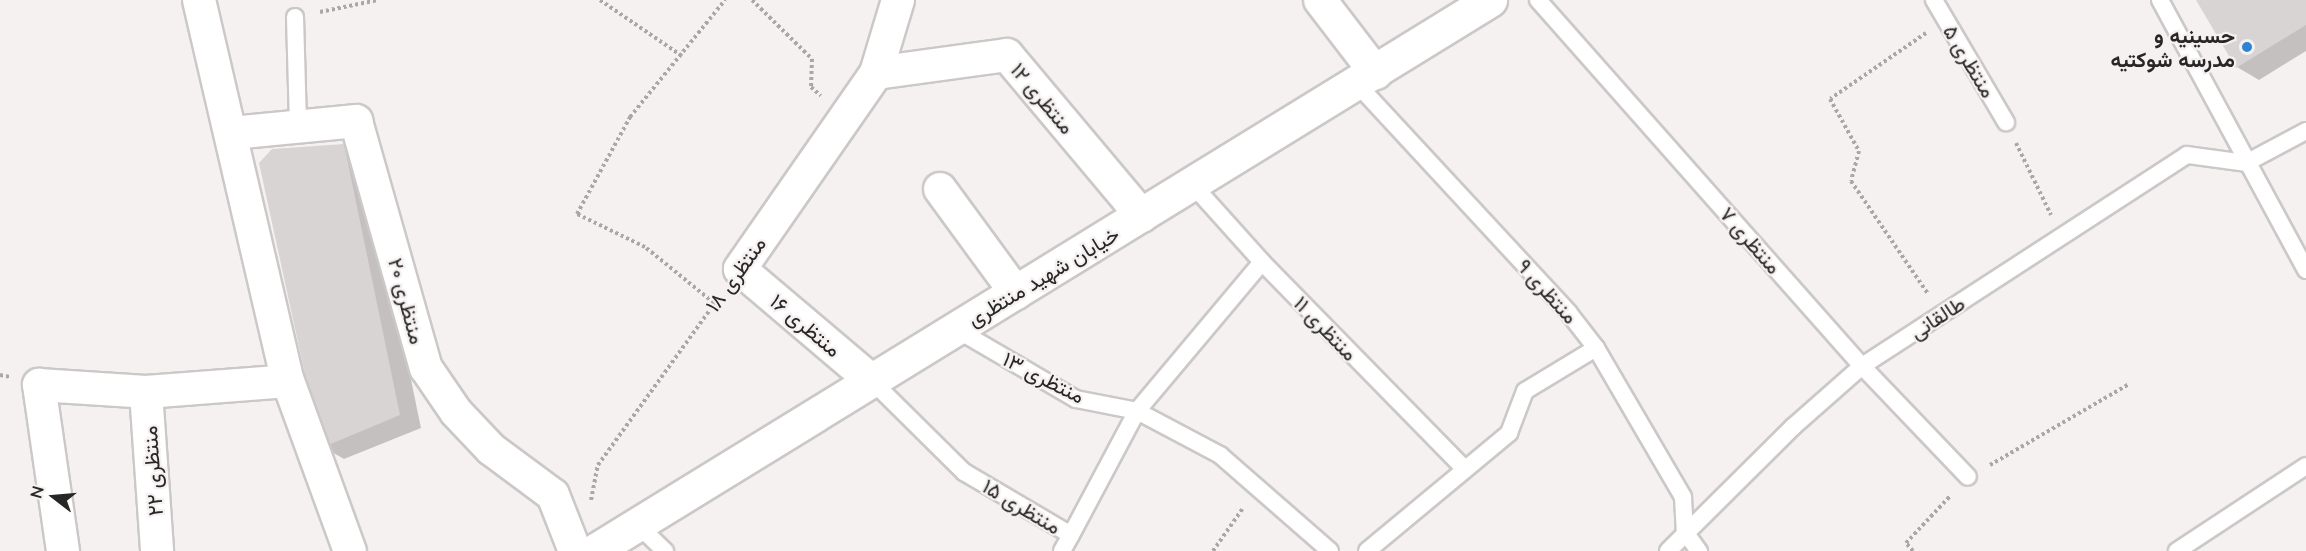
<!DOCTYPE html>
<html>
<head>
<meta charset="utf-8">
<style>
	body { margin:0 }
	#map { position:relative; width:2306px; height:551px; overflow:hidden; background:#f5f1f1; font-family:Mulish,Vazirmatn,sans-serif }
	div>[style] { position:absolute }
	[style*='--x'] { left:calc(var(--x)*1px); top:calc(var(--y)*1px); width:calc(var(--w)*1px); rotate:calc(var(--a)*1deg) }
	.shadow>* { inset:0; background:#0003 }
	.building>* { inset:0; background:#d9d4d4 }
	.path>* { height:4px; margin-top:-2px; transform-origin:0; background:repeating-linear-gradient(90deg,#aaa7a7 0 3px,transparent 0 6px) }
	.roads { filter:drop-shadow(2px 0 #cdc8c8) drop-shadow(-2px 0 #cdc8c8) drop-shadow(0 2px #cdc8c8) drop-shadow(0 -2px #cdc8c8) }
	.lane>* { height:16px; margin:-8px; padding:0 8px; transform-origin:8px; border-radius:8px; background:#fff }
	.street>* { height:32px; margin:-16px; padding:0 16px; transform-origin:16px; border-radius:16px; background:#fff }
	.secondary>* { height:33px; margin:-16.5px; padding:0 16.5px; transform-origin:16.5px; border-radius:16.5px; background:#fff }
	.dots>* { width:16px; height:16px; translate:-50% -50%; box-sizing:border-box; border:3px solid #f5f1f1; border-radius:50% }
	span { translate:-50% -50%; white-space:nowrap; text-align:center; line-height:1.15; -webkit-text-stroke:4.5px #f5f1f1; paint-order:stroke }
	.poi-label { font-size:21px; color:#282626; font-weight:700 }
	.right { translate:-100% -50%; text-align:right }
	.street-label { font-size:21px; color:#282626 }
	.north { position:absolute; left:24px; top:467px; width:60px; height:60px; -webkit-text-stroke:4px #f5f1f1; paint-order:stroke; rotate:286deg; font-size:16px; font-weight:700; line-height:24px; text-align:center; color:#282626 }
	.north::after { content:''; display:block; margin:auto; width:21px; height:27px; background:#282626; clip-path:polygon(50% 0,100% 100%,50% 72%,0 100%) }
</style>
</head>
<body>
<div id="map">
	<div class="shadow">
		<div style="clip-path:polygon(2198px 0,2306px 0,2306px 51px,2259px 80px,2237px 67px)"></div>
		<div style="clip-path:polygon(343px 146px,365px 158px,421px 428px,344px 459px,323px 447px)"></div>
	</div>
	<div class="building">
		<div style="clip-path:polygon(2196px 0,2306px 0,2306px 25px,2236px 68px)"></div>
		<div style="clip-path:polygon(344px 144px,400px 415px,321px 448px,259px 163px,272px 149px)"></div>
	</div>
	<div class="path">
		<div style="--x:600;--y:0;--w:99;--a:34.3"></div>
		<div style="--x:752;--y:0;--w:84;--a:44.5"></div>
		<div style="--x:812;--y:59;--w:28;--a:92"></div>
		<div style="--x:811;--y:87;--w:13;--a:42"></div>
		<div style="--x:320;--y:12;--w:59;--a:-11.7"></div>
		<div style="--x:1926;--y:33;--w:116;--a:145.5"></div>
		<div style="--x:1830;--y:99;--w:60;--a:60.9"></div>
		<div style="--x:1859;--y:151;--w:31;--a:105"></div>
		<div style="--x:1851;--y:181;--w:137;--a:55.7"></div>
		<div style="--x:2016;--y:143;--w:80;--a:64.1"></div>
		<div style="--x:714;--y:303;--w:89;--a:-140.9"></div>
		<div style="--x:645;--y:247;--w:76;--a:-154.1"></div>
		<div style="--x:577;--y:214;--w:111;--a:-61.3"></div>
		<div style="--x:630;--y:117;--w:151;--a:-50.9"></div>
		<div style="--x:0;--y:375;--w:10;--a:11"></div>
		<div style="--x:1990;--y:465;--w:161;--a:-30.2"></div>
		<div style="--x:591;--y:500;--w:36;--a:-79"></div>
		<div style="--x:598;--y:465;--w:208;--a:-54.2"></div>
		<div style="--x:1213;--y:551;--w:52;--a:-55.1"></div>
		<div style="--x:1913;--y:551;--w:11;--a:-131"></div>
		<div style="--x:1906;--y:543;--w:66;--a:-46.8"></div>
	</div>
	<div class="roads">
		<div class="lane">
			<div style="--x:1538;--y:0;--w:489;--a:48.5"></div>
			<div style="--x:1862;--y:366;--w:153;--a:46.3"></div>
			<div style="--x:1934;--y:0;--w:142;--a:59.5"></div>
			<div style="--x:2160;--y:0;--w:307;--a:61.6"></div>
			<div style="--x:295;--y:17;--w:110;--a:88.4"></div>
			<div style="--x:1357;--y:84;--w:311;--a:47.2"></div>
			<div style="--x:1568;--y:312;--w:46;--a:52.1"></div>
			<div style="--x:1596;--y:348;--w:173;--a:59.7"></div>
			<div style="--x:1683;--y:497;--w:35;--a:87"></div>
			<div style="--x:1685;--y:532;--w:24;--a:54"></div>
			<div style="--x:2246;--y:163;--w:68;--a:-28.1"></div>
			<div style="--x:1193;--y:185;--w:103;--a:48.1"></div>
			<div style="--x:1262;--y:262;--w:289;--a:45.6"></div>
			<div style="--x:956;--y:329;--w:139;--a:30.3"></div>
			<div style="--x:1076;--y:399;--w:62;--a:11.1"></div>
			<div style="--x:1137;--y:411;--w:94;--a:27.9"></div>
			<div style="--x:1220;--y:455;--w:146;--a:41.1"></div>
			<div style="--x:872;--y:381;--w:129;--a:44.7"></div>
			<div style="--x:964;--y:472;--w:124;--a:30.5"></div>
			<div style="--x:1071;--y:535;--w:140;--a:-62"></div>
			<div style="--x:1137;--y:411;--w:194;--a:-50"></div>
			<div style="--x:637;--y:524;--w:39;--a:44"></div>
			<div style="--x:1062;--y:551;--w:18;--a:-61"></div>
			<div style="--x:1367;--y:551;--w:185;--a:-39.7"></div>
			<div style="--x:1509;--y:433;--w:45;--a:-69.1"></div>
			<div style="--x:1525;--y:391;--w:83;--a:-31.2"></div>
			<div style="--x:1668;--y:551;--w:177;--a:-44.8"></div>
			<div style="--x:1794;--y:426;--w:91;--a:-41.4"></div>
			<div style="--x:1862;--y:366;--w:387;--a:-33"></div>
			<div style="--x:2187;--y:155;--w:60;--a:7.7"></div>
			<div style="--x:2177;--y:551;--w:154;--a:-33.4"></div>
		</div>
		<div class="street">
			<div style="--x:199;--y:0;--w:391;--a:76.9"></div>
			<div style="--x:288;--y:381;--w:181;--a:70"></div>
			<div style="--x:1320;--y:0;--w:92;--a:52.5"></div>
			<div style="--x:876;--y:73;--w:132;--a:-7.8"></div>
			<div style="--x:1007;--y:55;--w:210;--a:50"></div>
			<div style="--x:232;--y:133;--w:125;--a:-5.5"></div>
			<div style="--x:356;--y:121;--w:257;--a:74.2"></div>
			<div style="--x:426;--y:368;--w:53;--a:55.7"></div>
			<div style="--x:456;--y:412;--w:51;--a:46.6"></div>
			<div style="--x:491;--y:449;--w:77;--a:36.6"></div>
			<div style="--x:553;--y:495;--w:60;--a:68.6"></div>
			<div style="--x:940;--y:189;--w:129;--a:53.8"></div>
			<div style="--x:872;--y:381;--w:173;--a:-139.7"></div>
			<div style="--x:740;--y:269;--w:239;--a:-55.2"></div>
			<div style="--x:876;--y:73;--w:76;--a:-73.2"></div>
			<div style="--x:146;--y:392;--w:159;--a:86"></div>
			<div style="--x:63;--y:551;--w:168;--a:-98.2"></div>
			<div style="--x:39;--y:385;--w:107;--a:3.7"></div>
			<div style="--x:146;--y:392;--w:142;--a:-4.4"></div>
		</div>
		<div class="secondary">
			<div style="--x:594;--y:551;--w:1052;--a:-31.59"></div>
		</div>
	</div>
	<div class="dots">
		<div style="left:2247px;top:47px;background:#2e83d2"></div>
	</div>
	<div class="poi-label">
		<span class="right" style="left:2235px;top:47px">حسینیه و<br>مدرسه شوکتیه</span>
	</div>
	<div class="street-label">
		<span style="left:1970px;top:61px;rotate:59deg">منتظری ۵</span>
		<span style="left:1043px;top:98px;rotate:50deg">منتظری ۱۲</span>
		<span style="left:1751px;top:240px;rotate:49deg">منتظری ۷</span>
		<span style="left:735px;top:274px;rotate:-54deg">منتظری ۱۸</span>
		<span style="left:1043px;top:276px;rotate:-31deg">خیابان شهید منتظری</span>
		<span style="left:1548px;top:291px;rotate:48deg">منتظری ۹</span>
		<span style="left:407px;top:301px;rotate:75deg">منتظری ۲۰</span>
		<span style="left:1937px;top:317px;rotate:-33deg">طالقانی</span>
		<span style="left:806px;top:325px;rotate:40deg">منتظری ۱۶</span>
		<span style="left:1326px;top:328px;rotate:46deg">منتظری ۱۱</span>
		<span style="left:1044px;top:377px;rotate:27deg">منتظری ۱۳</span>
		<span style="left:152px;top:471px;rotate:-94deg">منتظری ۲۲</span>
		<span style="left:1022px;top:506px;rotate:31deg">منتظری ۱۵</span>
	</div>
	<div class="north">N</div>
</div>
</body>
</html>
